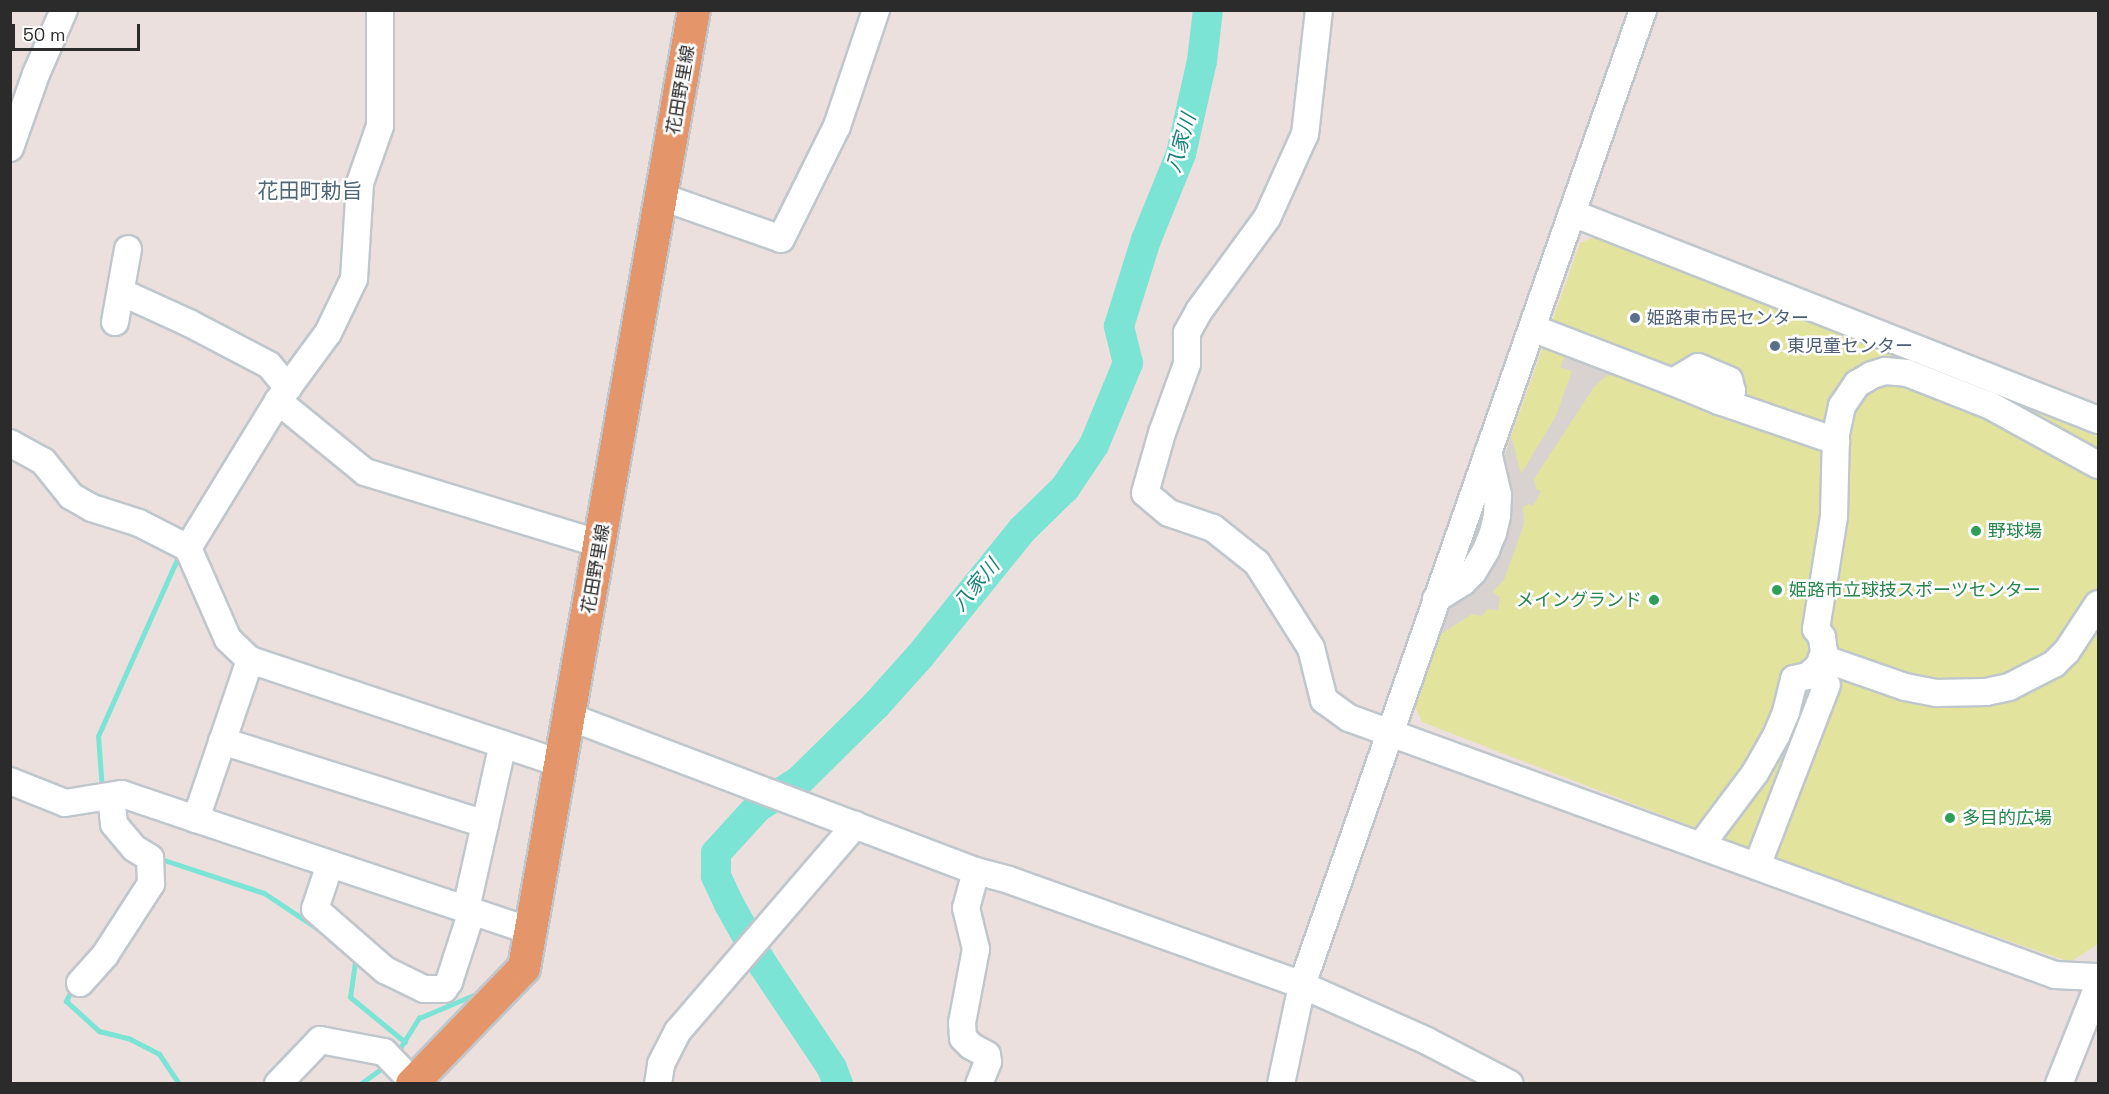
<!DOCTYPE html>
<html>
<head>
<meta charset="utf-8">
<style>
	body { margin:0 }
	#map { position:relative; width:2109px; height:1094px; overflow:hidden; background:#ebe0de; font-family:"Space Grotesk","Noto Sans JP",sans-serif }
	div>[style] { position:absolute }
	[style*='--x'] { left:calc(var(--x)*1px); top:calc(var(--y)*1px); width:calc(var(--w)*1px); rotate:calc(var(--a)*1deg) }
	.pitch>* { inset:0; background:#e2e39c }
	.plaza>* { inset:0; background:#d8d2d1 }
	.stream>* { height:5px; margin:-2.5px; padding:0 2.5px; transform-origin:2.5px; border-radius:2.5px; background:#7be4d5 }
	.river>* { height:30px; margin:-15px; padding:0 15px; transform-origin:15px; border-radius:15px; background:#7be4d5 }
	.roads { filter:drop-shadow(2px 0 #c0c7cc) drop-shadow(-2px 0 #c0c7cc) drop-shadow(0 2px #c0c7cc) drop-shadow(0 -2px #c0c7cc) }
	.minor>* { height:26px; margin:-13px; padding:0 13px; transform-origin:13px; border-radius:13px; background:#fff }
	.major>* { height:32px; margin:-16px; padding:0 16px; transform-origin:16px; border-radius:16px; background:#e4966a }
	.dots>* { width:16px; height:16px; translate:-50% -50%; box-sizing:border-box; border:3px solid #fff; border-radius:50% }
	span { translate:-50% -50%; white-space:nowrap; text-align:center; line-height:1.15; -webkit-text-stroke:5px #fff; paint-order:stroke }
	.street-label { font-size:18px; color:#2b2b2b }
	.service-label { font-size:18px; color:#4e5e75 }
	.left { translate:0 -50%; text-align:left }
	.leisure-label { font-size:18px; color:#27864d }
	.right { translate:-100% -50%; text-align:right }
	.water-label { font-size:20px; color:#18837c; font-style:italic }
	.quarter-label { font-size:21px; color:#4f6777 }
	.frame { position:absolute; inset:0; border:12px solid #2b2b2b; pointer-events:none }
	.scale { position:absolute; left:12px; top:24px; width:128px; height:27px; box-sizing:border-box; border:3px solid #2b2b2b; border-top:0; padding-left:8px; font-size:18px; line-height:21px; white-space:nowrap; color:#2b2b2b; -webkit-text-stroke:4px #fff; paint-order:stroke }
</style>
</head>
<body>
<div id="map">
	<div class="pitch">
		<div style="clip-path:polygon(1594px 237px,2098px 437px,2098px 944px,2070px 962px,1776px 859px,1422px 722px,1415px 706px,1580px 243px)"></div>
	</div>
	<div class="plaza">
		<div style="clip-path:polygon(1567px 352px,1620px 371px,1605px 377px,1594px 387px,1534px 479px,1536px 489px,1541px 491px,1533px 506px,1529px 504px,1523px 507px,1524px 524px,1504px 580px,1493px 591px,1494px 594px,1500px 597px,1498px 610px,1487px 609px,1482px 616px,1472px 614px,1441px 634px,1452px 603px,1461px 597px,1511px 436px,1521px 474px,1556px 416px,1572px 371px,1560px 367px)"></div>
	</div>
	<div class="stream">
		<div style="--x:342;--y:276;--w:17;--a:-90"></div>
		<div style="--x:102;--y:790;--w:54;--a:-94.2"></div>
		<div style="--x:98;--y:736;--w:196;--a:-65.9"></div>
		<div style="--x:158;--y:858;--w:112;--a:18.3"></div>
		<div style="--x:264;--y:893;--w:76;--a:33.7"></div>
		<div style="--x:352;--y:956;--w:7;--a:63"></div>
		<div style="--x:355;--y:962;--w:35;--a:98"></div>
		<div style="--x:350;--y:997;--w:71;--a:39.3"></div>
		<div style="--x:504;--y:970;--w:22;--a:-68"></div>
		<div style="--x:73;--y:987;--w:16;--a:117"></div>
		<div style="--x:66;--y:1001;--w:45;--a:42.3"></div>
		<div style="--x:99;--y:1031;--w:32;--a:14"></div>
		<div style="--x:130;--y:1039;--w:33;--a:27"></div>
		<div style="--x:159;--y:1054;--w:36;--a:56"></div>
		<div style="--x:400;--y:1048;--w:36;--a:-58"></div>
		<div style="--x:419;--y:1018;--w:67;--a:-22.8"></div>
		<div style="--x:360;--y:1084;--w:26;--a:-36"></div>
	</div>
	<div class="river">
		<div style="--x:838;--y:1084;--w:17;--a:-111"></div>
		<div style="--x:832;--y:1068;--w:124;--a:-123.8"></div>
		<div style="--x:763;--y:965;--w:70;--a:-119.1"></div>
		<div style="--x:729;--y:904;--w:31;--a:-115"></div>
		<div style="--x:716;--y:876;--w:23;--a:-90"></div>
		<div style="--x:716;--y:853;--w:62;--a:-47.6"></div>
		<div style="--x:758;--y:807;--w:49;--a:-32.4"></div>
		<div style="--x:799;--y:781;--w:108;--a:-44.6"></div>
		<div style="--x:876;--y:705;--w:66;--a:-48.1"></div>
		<div style="--x:920;--y:656;--w:164;--a:-51"></div>
		<div style="--x:1023;--y:529;--w:59;--a:-44.3"></div>
		<div style="--x:1065;--y:488;--w:52;--a:-56"></div>
		<div style="--x:1094;--y:445;--w:89;--a:-67.5"></div>
		<div style="--x:1128;--y:363;--w:38;--a:-104"></div>
		<div style="--x:1119;--y:326;--w:90;--a:-72.6"></div>
		<div style="--x:1146;--y:240;--w:93;--a:-67.9"></div>
		<div style="--x:1181;--y:154;--w:95;--a:-77.3"></div>
		<div style="--x:1202;--y:61;--w:51;--a:-83.3"></div>
	</div>
	<div class="roads">
		<div class="minor">
			<div style="--x:1319;--y:10;--w:125;--a:96.4"></div>
			<div style="--x:1305;--y:134;--w:92;--a:114.3"></div>
			<div style="--x:1267;--y:218;--w:115;--a:126.2"></div>
			<div style="--x:1199;--y:311;--w:25;--a:119"></div>
			<div style="--x:1187;--y:333;--w:31;--a:90"></div>
			<div style="--x:1187;--y:364;--w:73;--a:109.9"></div>
			<div style="--x:1162;--y:433;--w:62;--a:105.8"></div>
			<div style="--x:1145;--y:493;--w:31;--a:40"></div>
			<div style="--x:1169;--y:513;--w:46;--a:18.8"></div>
			<div style="--x:1213;--y:528;--w:56;--a:38.5"></div>
			<div style="--x:1257;--y:563;--w:101;--a:57.6"></div>
			<div style="--x:1311;--y:648;--w:54;--a:76"></div>
			<div style="--x:1324;--y:700;--w:31;--a:36"></div>
			<div style="--x:1349;--y:718;--w:751;--a:20"></div>
			<div style="--x:2055;--y:975;--w:43;--a:2.7"></div>
			<div style="--x:10;--y:148;--w:78;--a:-70.6"></div>
			<div style="--x:36;--y:74;--w:70;--a:-66.4"></div>
			<div style="--x:662;--y:197;--w:126;--a:19.4"></div>
			<div style="--x:781;--y:239;--w:126;--a:-63.6"></div>
			<div style="--x:837;--y:126;--w:122;--a:-71.4"></div>
			<div style="--x:1572;--y:213;--w:565;--a:21.48"></div>
			<div style="--x:121;--y:292;--w:75;--a:24.5"></div>
			<div style="--x:189;--y:323;--w:90;--a:27.7"></div>
			<div style="--x:269;--y:365;--w:30;--a:50"></div>
			<div style="--x:115;--y:322;--w:74;--a:-79.9"></div>
			<div style="--x:1532;--y:328;--w:151;--a:21"></div>
			<div style="--x:1698;--y:367;--w:34;--a:23"></div>
			<div style="--x:1729;--y:380;--w:11;--a:75"></div>
			<div style="--x:1732;--y:391;--w:7;--a:117"></div>
			<div style="--x:1729;--y:397;--w:11;--a:158"></div>
			<div style="--x:1719;--y:401;--w:50;--a:-157.6"></div>
			<div style="--x:1673;--y:382;--w:29;--a:-31"></div>
			<div style="--x:278;--y:401;--w:112;--a:39.2"></div>
			<div style="--x:365;--y:472;--w:246;--a:17"></div>
			<div style="--x:1719;--y:401;--w:124;--a:18.9"></div>
			<div style="--x:10;--y:443;--w:38;--a:29"></div>
			<div style="--x:43;--y:461;--w:45;--a:51.3"></div>
			<div style="--x:71;--y:496;--w:24;--a:30"></div>
			<div style="--x:92;--y:508;--w:49;--a:17.7"></div>
			<div style="--x:139;--y:523;--w:55;--a:27"></div>
			<div style="--x:188;--y:548;--w:99;--a:66.3"></div>
			<div style="--x:228;--y:639;--w:30;--a:44"></div>
			<div style="--x:250;--y:660;--w:327;--a:18.4"></div>
			<div style="--x:188;--y:548;--w:172;--a:-58.5"></div>
			<div style="--x:278;--y:401;--w:84;--a:-53.7"></div>
			<div style="--x:328;--y:333;--w:60;--a:-64.3"></div>
			<div style="--x:354;--y:279;--w:96;--a:-86.4"></div>
			<div style="--x:360;--y:183;--w:60;--a:-70.7"></div>
			<div style="--x:380;--y:126;--w:116;--a:-90"></div>
			<div style="--x:1436;--y:599;--w:32;--a:-32"></div>
			<div style="--x:1463;--y:582;--w:14;--a:-45"></div>
			<div style="--x:1473;--y:572;--w:26;--a:-59"></div>
			<div style="--x:1486;--y:550;--w:18;--a:-68"></div>
			<div style="--x:1493;--y:533;--w:18;--a:-77"></div>
			<div style="--x:1497;--y:515;--w:20;--a:-87"></div>
			<div style="--x:1498;--y:495;--w:44;--a:-103.1"></div>
			<div style="--x:1822;--y:658;--w:88;--a:19.3"></div>
			<div style="--x:1905;--y:687;--w:32;--a:11"></div>
			<div style="--x:1936;--y:693;--w:50;--a:-1.1"></div>
			<div style="--x:1986;--y:692;--w:24;--a:-12"></div>
			<div style="--x:2009;--y:687;--w:51;--a:-27.1"></div>
			<div style="--x:2054;--y:664;--w:18;--a:-45"></div>
			<div style="--x:2067;--y:651;--w:56;--a:-56.6"></div>
			<div style="--x:250;--y:660;--w:168;--a:108.8"></div>
			<div style="--x:196;--y:819;--w:353;--a:18.5"></div>
			<div style="--x:570;--y:717;--w:434;--a:20.8"></div>
			<div style="--x:976;--y:871;--w:34;--a:15"></div>
			<div style="--x:1009;--y:880;--w:311;--a:19.7"></div>
			<div style="--x:1302;--y:985;--w:137;--a:24.1"></div>
			<div style="--x:1427;--y:1041;--w:93;--a:27.4"></div>
			<div style="--x:222;--y:741;--w:276;--a:17.5"></div>
			<div style="--x:10;--y:781;--w:59;--a:21.8"></div>
			<div style="--x:65;--y:803;--w:58;--a:-9"></div>
			<div style="--x:122;--y:794;--w:78;--a:18.7"></div>
			<div style="--x:1701;--y:845;--w:90;--a:-53.1"></div>
			<div style="--x:1755;--y:773;--w:43;--a:-60.4"></div>
			<div style="--x:1776;--y:736;--w:26;--a:-67"></div>
			<div style="--x:1786;--y:712;--w:34;--a:-76"></div>
			<div style="--x:1794;--y:679;--w:14;--a:-12"></div>
			<div style="--x:1808;--y:676;--w:15;--a:-42"></div>
			<div style="--x:1819;--y:666;--w:15;--a:-70"></div>
			<div style="--x:1824;--y:652;--w:15;--a:-98"></div>
			<div style="--x:1822;--y:637;--w:10;--a:-127"></div>
			<div style="--x:1816;--y:629;--w:114;--a:-80.9"></div>
			<div style="--x:1834;--y:516;--w:82;--a:-88.6"></div>
			<div style="--x:1836;--y:434;--w:29;--a:-78"></div>
			<div style="--x:1842;--y:406;--w:27;--a:-56"></div>
			<div style="--x:1857;--y:384;--w:17;--a:-31"></div>
			<div style="--x:1872;--y:375;--w:14;--a:-17"></div>
			<div style="--x:1885;--y:371;--w:22;--a:5"></div>
			<div style="--x:1907;--y:373;--w:90;--a:21.4"></div>
			<div style="--x:1991;--y:406;--w:122;--a:28.9"></div>
			<div style="--x:330;--y:864;--w:47;--a:108.4"></div>
			<div style="--x:315;--y:909;--w:93;--a:41.1"></div>
			<div style="--x:385;--y:970;--w:43;--a:26"></div>
			<div style="--x:424;--y:989;--w:20;--a:0"></div>
			<div style="--x:444;--y:989;--w:9;--a:-54"></div>
			<div style="--x:449;--y:982;--w:75;--a:-72.1"></div>
			<div style="--x:1757;--y:866;--w:194;--a:-68.9"></div>
			<div style="--x:976;--y:871;--w:38;--a:105"></div>
			<div style="--x:966;--y:908;--w:42;--a:76.3"></div>
			<div style="--x:976;--y:949;--w:75;--a:100.7"></div>
			<div style="--x:962;--y:1023;--w:15;--a:86"></div>
			<div style="--x:963;--y:1038;--w:11;--a:45"></div>
			<div style="--x:971;--y:1046;--w:18;--a:29"></div>
			<div style="--x:987;--y:1055;--w:7;--a:82"></div>
			<div style="--x:988;--y:1062;--w:24;--a:112"></div>
			<div style="--x:466;--y:909;--w:169;--a:-77.4"></div>
			<div style="--x:80;--y:983;--w:38;--a:-48"></div>
			<div style="--x:105;--y:955;--w:85;--a:-57.1"></div>
			<div style="--x:151;--y:884;--w:26;--a:-92"></div>
			<div style="--x:150;--y:858;--w:19;--a:-148"></div>
			<div style="--x:134;--y:848;--w:31;--a:-130"></div>
			<div style="--x:114;--y:824;--w:28;--a:-96"></div>
			<div style="--x:278;--y:1084;--w:61;--a:-46.3"></div>
			<div style="--x:320;--y:1040;--w:65;--a:10.6"></div>
			<div style="--x:384;--y:1052;--w:42;--a:46"></div>
			<div style="--x:658;--y:1084;--w:20;--a:-81"></div>
			<div style="--x:661;--y:1064;--w:37;--a:-63"></div>
			<div style="--x:678;--y:1031;--w:272;--a:-49.3"></div>
			<div style="--x:1281;--y:1084;--w:101;--a:-78"></div>
			<div style="--x:1302;--y:985;--w:1033;--a:-70.72"></div>
			<div style="--x:2059;--y:1084;--w:105;--a:-68.3"></div>
		</div>
		<div class="major">
			<div style="--x:412;--y:1084;--w:161;--a:-46"></div>
			<div style="--x:524;--y:968;--w:973;--a:-79.94"></div>
		</div>
	</div>
	<div class="dots">
		<div style="left:1635px;top:318px;background:#5c6f8a"></div>
		<div style="left:1775px;top:346px;background:#5c6f8a"></div>
		<div style="left:1976px;top:531px;background:#2e9e5b"></div>
		<div style="left:1777px;top:590px;background:#2e9e5b"></div>
		<div style="left:1654px;top:600px;background:#2e9e5b"></div>
		<div style="left:1950px;top:818px;background:#2e9e5b"></div>
	</div>
	<div class="street-label">
		<span style="left:681px;top:90px;rotate:-80deg">花田野里線</span>
		<span style="left:596px;top:569px;rotate:-80deg">花田野里線</span>
	</div>
	<div class="service-label">
		<span class="left" style="left:1647px;top:318px">姫路東市民センター</span>
		<span class="left" style="left:1787px;top:346px">東児童センター</span>
	</div>
	<div class="leisure-label">
		<span class="left" style="left:1988px;top:531px">野球場</span>
		<span class="left" style="left:1789px;top:590px">姫路市立球技スポーツセンター</span>
		<span class="right" style="left:1642px;top:600px">メイングランド</span>
		<span class="left" style="left:1962px;top:818px">多目的広場</span>
	</div>
	<div class="water-label">
		<span style="left:1181px;top:143px;rotate:-74deg">八家川</span>
		<span style="left:976px;top:585px;rotate:-50deg">八家川</span>
	</div>
	<div class="quarter-label">
		<span style="left:310px;top:191px">花田町勅旨</span>
	</div>
	<div class="frame"></div>
	<div class="scale">50 m</div>
</div>
</body>
</html>
